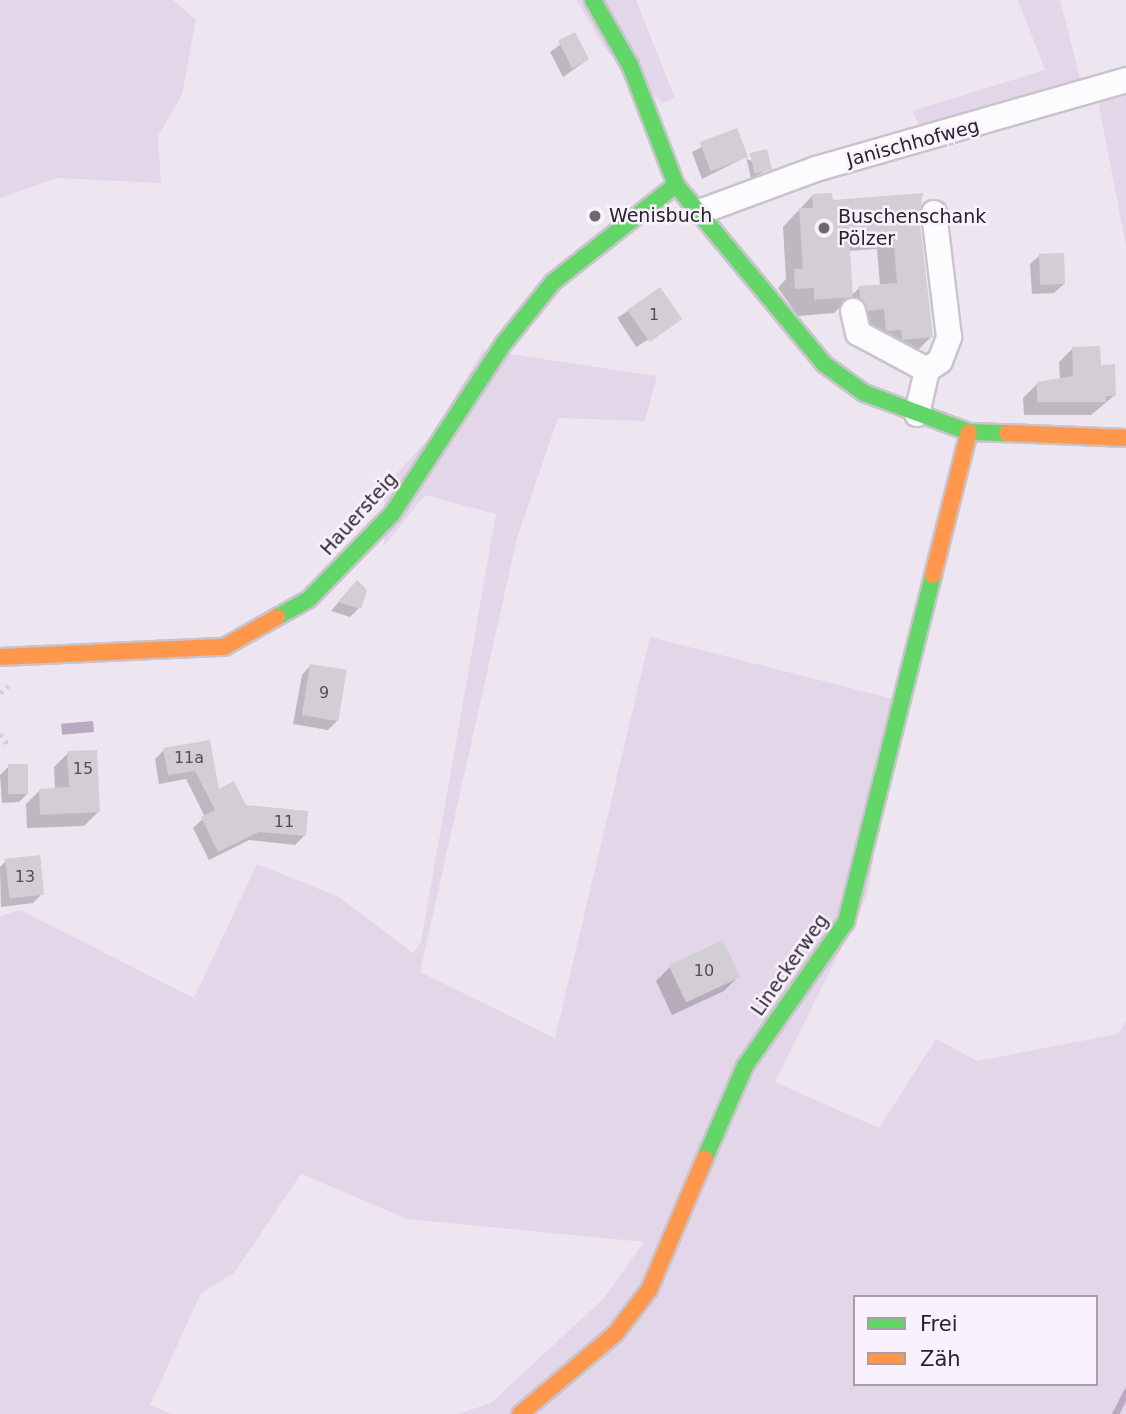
<!DOCTYPE html>
<html>
<head>
<meta charset="utf-8">
<style>
	body { margin:0 }
	#map { position:relative; width:1126px; height:1414px; overflow:hidden; background:#ede6f0; font-family:"DejaVu Sans",sans-serif }
	div>[style] { position:absolute }
	[style*='--x'] { left:calc(var(--x)*1px); top:calc(var(--y)*1px); width:calc(var(--w)*1px); rotate:calc(var(--a)*1deg) }
	.green>* { inset:0; background:#e3d6e9 }
	.water>* { inset:0; background:#baa8c1; transform-origin:0 0 }
	.shadow>* { inset:0; background:#0003; transform-origin:0 0 }
	.stream>* { height:7px; margin:-3.5px; padding:0 3.5px; transform-origin:3.5px; border-radius:3.5px; background:#baa8c1 }
	.building>* { inset:0; background:#d3cdd4; transform-origin:0 0 }
	.path>* { height:4.5px; margin-top:-2.25px; transform-origin:0; background:repeating-linear-gradient(90deg,#d2d0d3 0 3.5px,transparent 0 8.5px) }
	.roads { filter:drop-shadow(2px 0 #c9c4cc) drop-shadow(-2px 0 #c9c4cc) drop-shadow(0 2px #c9c4cc) drop-shadow(0 -2px #c9c4cc) }
	.street>* { height:24px; margin:-12px; padding:0 12px; transform-origin:12px; border-radius:12px; background:#fcfbfd }
	.fast>* { height:16px; margin:-8px; padding:0 8px; transform-origin:8px; border-radius:8px; background:#63d668 }
	.slow>* { height:16px; margin:-8px; padding:0 8px; transform-origin:8px; border-radius:8px; background:#ff974d }
	.dots>* { width:19px; height:19px; translate:-50% -50%; box-sizing:border-box; border:4px solid #faf1fe; border-radius:50% }
	span { translate:-50% -50%; white-space:nowrap; text-align:center; line-height:1.15; -webkit-text-stroke:5px #faf1fe; paint-order:stroke }
	.number-label { font-size:16px; color:#544e54 }
	.number-label span { -webkit-text-stroke-width:0 }
	.street-label { font-size:19px; color:#29242a }
	.poi-label { font-size:19px; color:#29242a }
	.left { translate:0 -50%; text-align:left }
	.legend { position:absolute; left:853px; top:1295px; width:245px; height:91px; box-sizing:border-box; background:#faf1fe; border:2px solid #a69fa9; margin:0; padding:9px 12px; list-style:none; font-size:21px; color:#29242a }
	.legend li { display:flex; align-items:center; gap:14px; height:35px }
	.legend b { width:35px; border:2px solid #a69fa9 }
</style>
</head>
<body>
<div id="map">
	<div class="green">
		<div style="clip-path:polygon(0 0,173px 0,196px 20px,182px 95px,158px 136px,161px 183px,57px 178px,0 198px)"></div>
		<div style="clip-path:polygon(576px 0,636px 0,675px 98px,662px 103px,606px 50px)"></div>
		<div style="clip-path:polygon(1018px 0,1060px 0,1080px 78px,1126px 69px,1126px 246px,1097px 96px,927px 140px,912px 111px,1045px 70px)"></div>
		<div style="clip-path:polygon(evenodd,483px 350px,657px 376px,645px 421px,558px 418px,517px 538px,420px 972px,555px 1038px,650px 637px,901px 701px,867px 896px,775px 1082px,879px 1128px,936px 1039px,977px 1061px,1118px 1034px,1126px 1021px,1126px 1414px,458px 1414px,491px 1403px,604px 1298px,644px 1242px,407px 1219px,301px 1174px,234px 1273px,201px 1293px,150px 1405px,171px 1414px,0 1414px,0 916px,20px 910px,194px 998px,257px 864px,339px 897px,413px 953px,421px 942px,496px 514px,425px 495px,384px 546px,384px 487px,431px 436px,483px 350px,855px 1297px,1096px 1297px,1096px 1384px,855px 1384px,855px 1297px)"></div>
	</div>
	<div class="water">
		<div style="left:93px;top:721px;width:11px;height:32px;rotate:85deg"></div>
	</div>
	<div class="shadow">
		<div style="clip-path:polygon(575px 34px,587px 60px,563px 77px,550px 52px)"></div>
		<div style="clip-path:polygon(736px 130px,747px 159px,770px 169px,751px 178px,746px 157px,702px 179px,692px 152px)"></div>
		<div style="clip-path:polygon(evenodd,812px 196px,917px 215px,931px 337px,914px 354px,844px 316px,843px 304px,834px 313px,798px 316px,778px 288px,786px 279px,783px 227px,812px 196px,877px 249px,880px 286px,860px 287px,851px 296px,848px 251px,877px 249px)"></div>
		<div style="clip-path:polygon(1040px 255px,1064px 284px,1054px 293px,1032px 294px,1030px 264px)"></div>
		<div style="left:660px;top:290px;width:35px;height:51px;rotate:57deg"></div>
		<div style="clip-path:polygon(1073px 348px,1115px 395px,1091px 415px,1024px 415px,1023px 398px,1037px 384px,1060px 380px,1059px 362px)"></div>
		<div style="clip-path:polygon(348px 591px,359px 608px,350px 617px,331px 611px)"></div>
		<div style="clip-path:polygon(311px 665px,337px 721px,328px 730px,293px 724px,302px 675px)"></div>
		<div style="clip-path:polygon(208px 742px,217px 791px,304px 836px,295px 845px,249px 840px,209px 860px,193px 828px,205px 817px,186px 779px,159px 784px,155px 759px,164px 750px)"></div>
		<div style="clip-path:polygon(68px 753px,98px 812px,84px 826px,27px 828px,26px 804px,40px 790px,55px 790px,54px 767px)"></div>
		<div style="clip-path:polygon(9px 766px,28px 793px,19px 802px,2px 803px,0 775px)"></div>
		<div style="clip-path:polygon(6px 861px,42px 894px,33px 903px,1px 907px,0 867px)"></div>
		<div style="clip-path:polygon(722px 943px,738px 977px,724px 991px,672px 1015px,656px 981px,670px 967px)"></div>
	</div>
	<div class="stream">
		<div style="--x:1115;--y:1414;--w:25;--a:-63"></div>
	</div>
	<div class="building">
		<div style="left:575px;top:32px;width:31px;height:19px;rotate:63deg"></div>
		<div style="left:737px;top:128px;width:31px;height:40px;rotate:69deg"></div>
		<div style="left:767px;top:149px;width:21px;height:18px;rotate:76deg"></div>
		<div style="clip-path:polygon(832px 193px,833px 200px,923px 193px,919px 215px,933px 337px,902px 340px,901px 330px,886px 331px,884px 309px,868px 311px,860px 298px,859px 286px,897px 283px,893px 233px,849px 236px,853px 297px,814px 300px,814px 288px,795px 289px,794px 269px,803px 269px,799px 208px,813px 208px,812px 194px)"></div>
		<div style="left:1064px;top:253px;width:31px;height:25px;rotate:88deg"></div>
		<div style="left:660px;top:287px;width:39px;height:40px;rotate:55deg"></div>
		<div style="clip-path:polygon(1100px 346px,1101px 365px,1115px 364px,1116px 396px,1106px 396px,1106px 402px,1037px 402px,1037px 382px,1073px 376px,1072px 347px)"></div>
		<div style="clip-path:polygon(357px 580px,367px 590px,361px 609px,338px 602px)"></div>
		<div style="left:310px;top:664px;width:37px;height:52px;rotate:9deg"></div>
		<div style="clip-path:polygon(210px 740px,219px 789px,234px 781px,246px 805px,308px 811px,306px 836px,259px 832px,218px 852px,201px 817px,215px 810px,195px 771px,168px 775px,163px 748px)"></div>
		<div style="clip-path:polygon(97px 750px,100px 812px,40px 815px,39px 789px,69px 787px,67px 751px)"></div>
		<div style="left:8px;top:764px;width:20px;height:30px"></div>
		<div style="left:40px;top:855px;width:40px;height:35px;rotate:84deg"></div>
		<div style="left:723px;top:940px;width:41px;height:60px;rotate:65deg"></div>
	</div>
	<div class="path">
		<div style="--x:0;--y:693;--w:11;--a:-41"></div>
		<div style="--x:0;--y:734;--w:15;--a:53"></div>
	</div>
	<div class="roads">
		<div class="street">
			<div style="--x:702;--y:211;--w:121;--a:-20.2"></div>
			<div style="--x:816;--y:169;--w:323;--a:-16"></div>
			<div style="--x:853;--y:311;--w:23;--a:77"></div>
			<div style="--x:858;--y:333;--w:78;--a:28.2"></div>
			<div style="--x:917;--y:414;--w:45;--a:-77.2"></div>
			<div style="--x:927;--y:370;--w:16;--a:-35"></div>
			<div style="--x:940;--y:361;--w:26;--a:-69"></div>
			<div style="--x:949;--y:337;--w:125;--a:-96.9"></div>
		</div>
		<div class="fast">
			<div style="--x:593;--y:0;--w:75;--a:60.4"></div>
			<div style="--x:630;--y:65;--w:129;--a:69"></div>
			<div style="--x:676;--y:185;--w:232;--a:50.4"></div>
			<div style="--x:824;--y:364;--w:49;--a:35.9"></div>
			<div style="--x:864;--y:393;--w:112;--a:20.4"></div>
			<div style="--x:969;--y:432;--w:38;--a:2"></div>
			<div style="--x:277;--y:617;--w:35;--a:-29"></div>
			<div style="--x:308;--y:600;--w:120;--a:-45.7"></div>
			<div style="--x:392;--y:514;--w:204;--a:-56.8"></div>
			<div style="--x:504;--y:343;--w:78;--a:-51.2"></div>
			<div style="--x:553;--y:282;--w:157;--a:-38.3"></div>
			<div style="--x:705;--y:1158;--w:100;--a:-66.5"></div>
			<div style="--x:745;--y:1066;--w:176;--a:-55"></div>
			<div style="--x:846;--y:922;--w:358;--a:-75.9"></div>
		</div>
		<div class="slow">
			<div style="--x:1007;--y:433;--w:119;--a:2.4"></div>
			<div style="--x:933;--y:575;--w:147;--a:-75.9"></div>
			<div style="--x:0;--y:657;--w:224;--a:-2.6"></div>
			<div style="--x:224;--y:647;--w:61;--a:-29.5"></div>
			<div style="--x:520;--y:1414;--w:124;--a:-40.1"></div>
			<div style="--x:615;--y:1334;--w:56;--a:-52.3"></div>
			<div style="--x:649;--y:1290;--w:143;--a:-67"></div>
		</div>
	</div>
	<div class="dots">
		<div style="left:595px;top:216px;background:#6e686f"></div>
		<div style="left:824px;top:228px;background:#6e686f"></div>
	</div>
	<div class="number-label">
		<span style="left:654px;top:315px">1</span>
		<span style="left:324px;top:693px">9</span>
		<span style="left:189px;top:758px">11a</span>
		<span style="left:83px;top:769px">15</span>
		<span style="left:284px;top:822px">11</span>
		<span style="left:25px;top:877px">13</span>
		<span style="left:704px;top:971px">10</span>
	</div>
	<div class="street-label">
		<span style="left:913px;top:143px;rotate:-15deg">Janischhofweg</span>
		<span style="left:359px;top:514px;rotate:-48deg">Hauersteig</span>
		<span style="left:790px;top:965px;rotate:-55deg">Lineckerweg</span>
	</div>
	<div class="poi-label">
		<span class="left" style="left:609px;top:216px">Wenisbuch</span>
		<span class="left" style="left:838px;top:228px">Buschenschank<br>Pölzer</span>
	</div>
	<ul class="legend">
	<li><b style="height:9px;background:#63d668"></b>Frei</li>
	<li><b style="height:9px;background:#ff974d"></b>Zäh</li>
	</ul>
</div>
</body>
</html>
